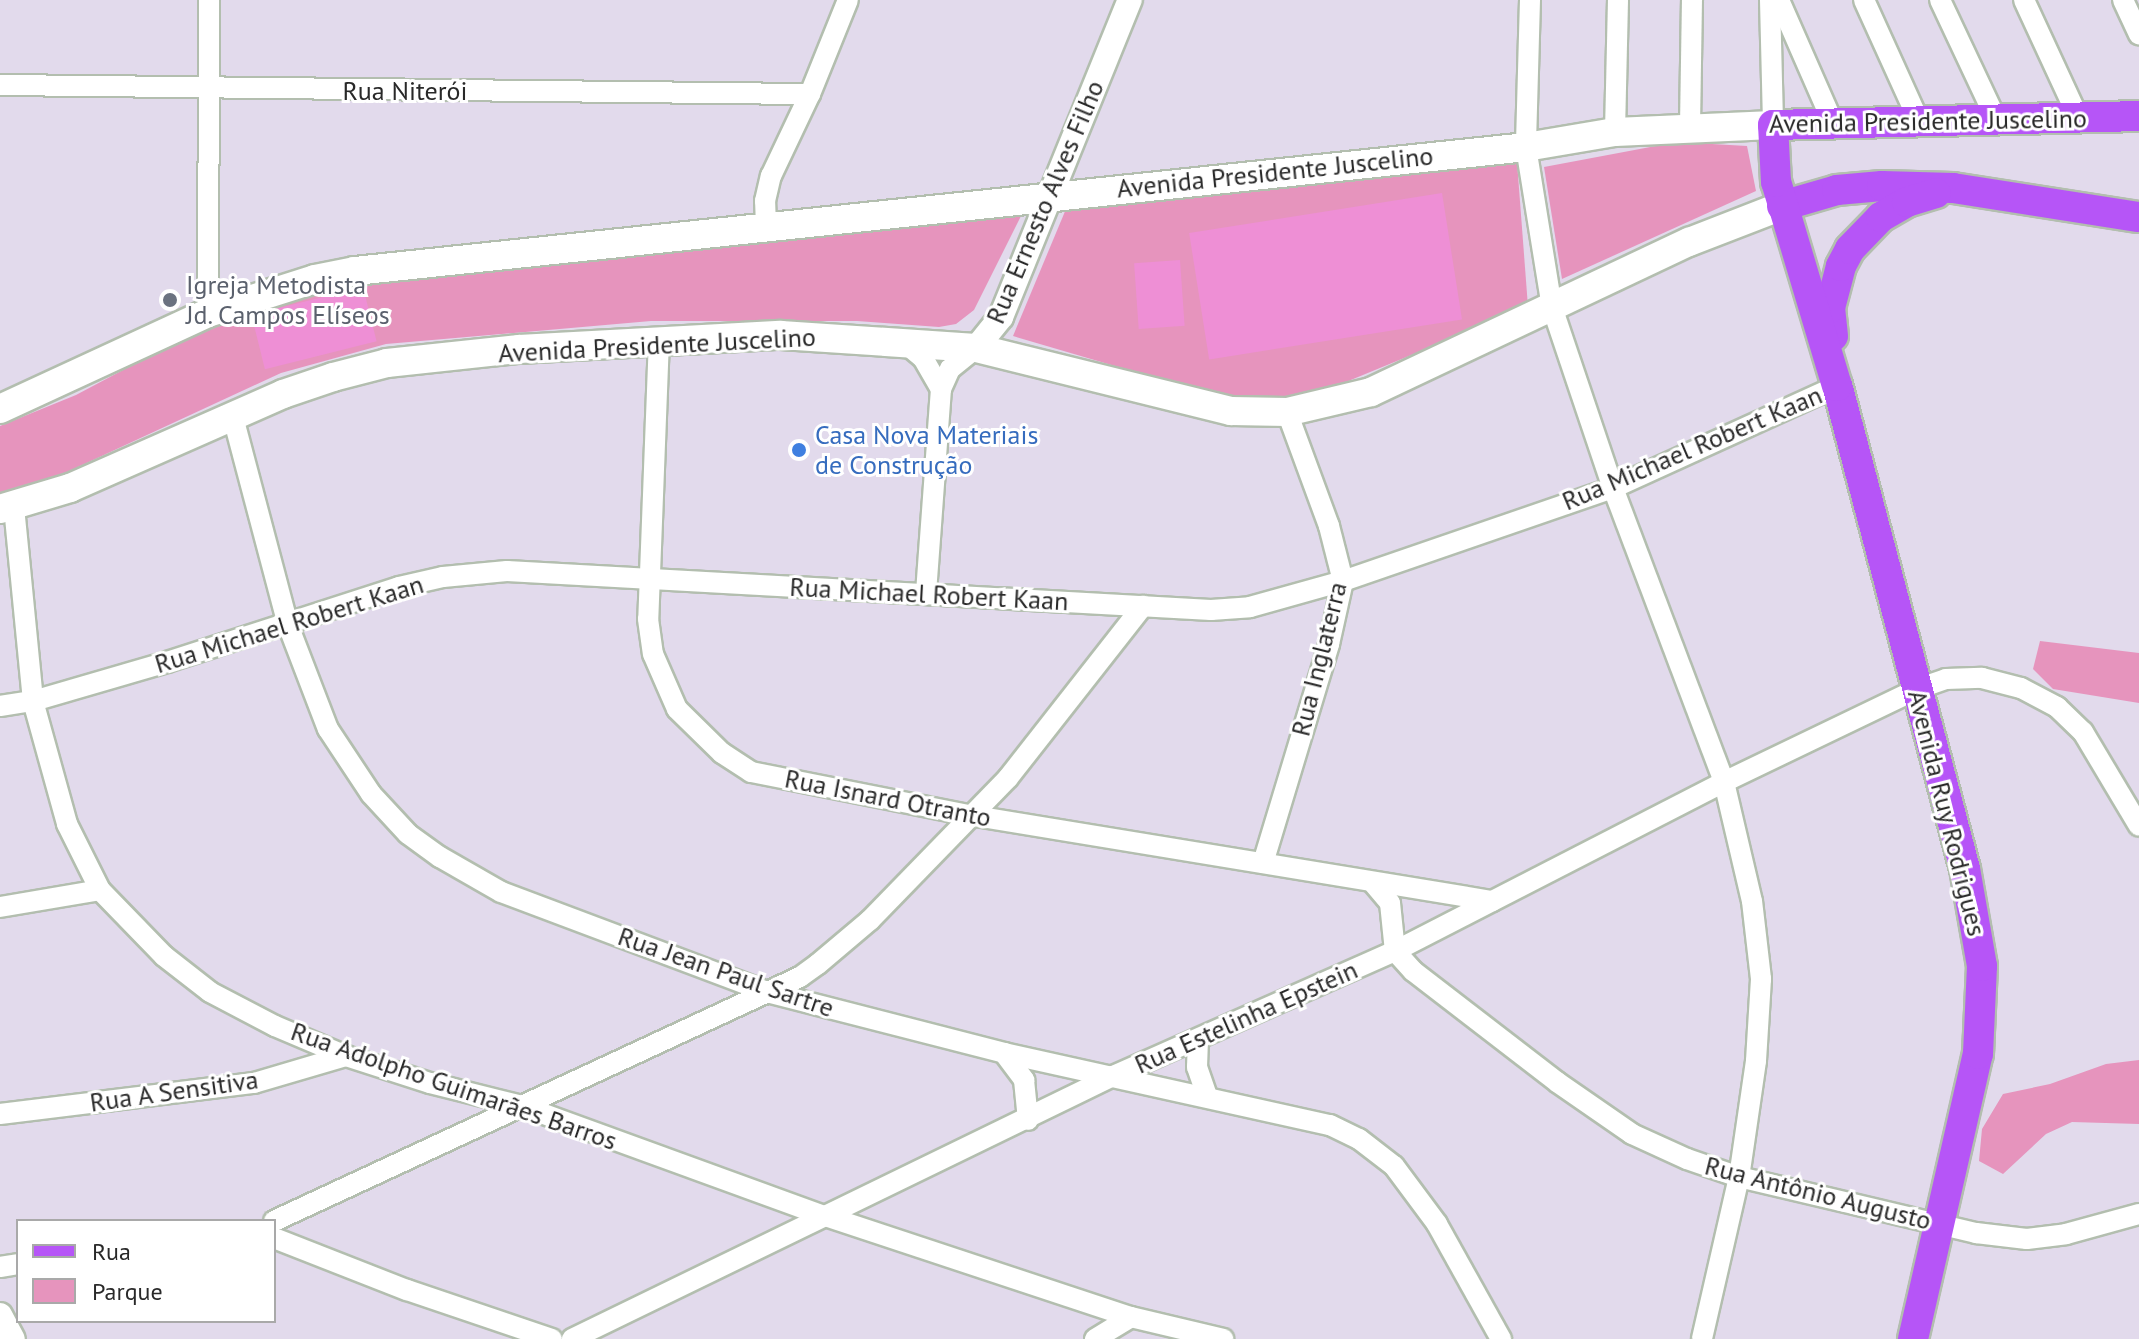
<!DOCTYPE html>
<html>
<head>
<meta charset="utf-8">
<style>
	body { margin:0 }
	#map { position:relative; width:2139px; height:1339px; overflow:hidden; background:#e2daec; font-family:"PT Sans",sans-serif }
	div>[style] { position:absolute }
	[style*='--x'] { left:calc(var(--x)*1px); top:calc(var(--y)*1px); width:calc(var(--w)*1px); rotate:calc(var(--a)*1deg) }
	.green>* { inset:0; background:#e694bd }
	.pitch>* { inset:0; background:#ee8fd5; transform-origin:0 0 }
	.roads { filter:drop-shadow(2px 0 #b3beaf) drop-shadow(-2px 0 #b3beaf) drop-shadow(0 2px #b3beaf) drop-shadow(0 -2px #b3beaf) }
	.minor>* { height:20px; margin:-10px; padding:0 10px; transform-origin:10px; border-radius:10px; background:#fff }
	.tertiary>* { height:24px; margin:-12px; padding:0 12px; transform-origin:12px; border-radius:12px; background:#fff }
	.secondary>* { height:28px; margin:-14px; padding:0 14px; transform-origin:14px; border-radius:14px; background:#fff }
	.primary>* { height:30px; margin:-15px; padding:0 15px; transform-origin:15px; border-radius:15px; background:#b655f7 }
	.dots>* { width:22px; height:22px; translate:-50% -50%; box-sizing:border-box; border:4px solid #fff; border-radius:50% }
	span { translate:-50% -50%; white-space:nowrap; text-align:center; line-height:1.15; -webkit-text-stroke:6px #fff; paint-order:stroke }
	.street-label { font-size:26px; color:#292929 }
	.worship-label { font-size:26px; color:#5b616d }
	.left { translate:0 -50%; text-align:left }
	.shop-label { font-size:26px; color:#366cbe }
	.legend { position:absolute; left:16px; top:1219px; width:260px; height:104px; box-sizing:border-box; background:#fff; border:2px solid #a9a9a9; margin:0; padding:10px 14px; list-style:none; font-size:24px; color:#292929 }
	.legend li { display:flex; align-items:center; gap:16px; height:40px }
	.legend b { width:40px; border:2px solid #a9a9a9 }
</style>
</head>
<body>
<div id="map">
	<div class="green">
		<div style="clip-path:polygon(1677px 142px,1747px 146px,1756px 191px,1562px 279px,1544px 167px)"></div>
		<div style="clip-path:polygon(1517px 162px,1528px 307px,1312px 396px,1273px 402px,1224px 398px,1013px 336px,1066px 209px)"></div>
		<div style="clip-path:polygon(1025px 208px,974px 310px,956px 324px,939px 327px,857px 321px,651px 321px,386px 344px,281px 373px,24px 492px,0 499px,0 426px,76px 395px,204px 327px,345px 281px)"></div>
		<div style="clip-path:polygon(2040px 641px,2139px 653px,2139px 703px,2053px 689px,2033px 669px)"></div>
		<div style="clip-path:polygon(2139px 1060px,2139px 1124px,2072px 1122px,2046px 1134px,2003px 1174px,1979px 1161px,1982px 1129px,2003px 1094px,2050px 1084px,2106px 1064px)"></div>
	</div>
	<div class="pitch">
		<div style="left:1442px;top:193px;width:128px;height:256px;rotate:81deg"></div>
		<div style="left:1180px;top:260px;width:66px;height:46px;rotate:86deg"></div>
		<div style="left:363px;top:287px;width:56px;height:115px;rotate:76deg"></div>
	</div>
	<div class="roads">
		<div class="minor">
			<div style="--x:1530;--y:0;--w:147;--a:91.6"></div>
			<div style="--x:1526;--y:147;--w:162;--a:80.8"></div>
			<div style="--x:1552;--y:307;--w:191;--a:71.4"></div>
			<div style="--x:1613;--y:488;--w:314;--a:69.3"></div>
			<div style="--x:1724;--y:782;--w:122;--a:76.8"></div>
			<div style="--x:1752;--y:901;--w:79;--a:83.4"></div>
			<div style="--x:1761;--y:979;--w:82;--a:93.5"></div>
			<div style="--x:1756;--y:1061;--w:117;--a:98.3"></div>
			<div style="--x:1739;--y:1177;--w:166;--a:102.9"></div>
			<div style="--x:1770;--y:0;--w:125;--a:88.6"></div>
			<div style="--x:1779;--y:0;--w:132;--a:66.3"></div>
			<div style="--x:1864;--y:0;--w:133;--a:65.6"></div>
			<div style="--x:1940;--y:0;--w:134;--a:64.8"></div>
			<div style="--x:2024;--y:0;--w:131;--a:65.2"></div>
			<div style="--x:2123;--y:0;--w:38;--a:65"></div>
			<div style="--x:0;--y:85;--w:810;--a:0.64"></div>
			<div style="--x:1690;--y:126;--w:126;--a:-89.1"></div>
			<div style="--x:1615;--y:132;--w:132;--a:-88.7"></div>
			<div style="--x:766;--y:227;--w:26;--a:-92"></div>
			<div style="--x:765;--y:201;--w:26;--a:-77"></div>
			<div style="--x:771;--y:176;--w:91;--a:-64.6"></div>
			<div style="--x:810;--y:94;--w:101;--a:-68"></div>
			<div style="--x:208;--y:313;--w:313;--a:-89.8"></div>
			<div style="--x:659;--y:339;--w:280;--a:92.2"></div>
			<div style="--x:648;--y:619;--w:35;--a:82"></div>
			<div style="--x:653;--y:654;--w:60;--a:66.4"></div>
			<div style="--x:677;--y:709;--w:63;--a:44.4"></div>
			<div style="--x:722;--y:753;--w:35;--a:33"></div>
			<div style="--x:751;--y:772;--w:222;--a:11.2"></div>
			<div style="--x:969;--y:815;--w:530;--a:9.34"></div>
			<div style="--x:905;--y:343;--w:23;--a:40"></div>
			<div style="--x:923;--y:358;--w:36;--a:60"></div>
			<div style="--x:233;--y:417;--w:215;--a:75.2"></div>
			<div style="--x:288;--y:625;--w:111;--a:69"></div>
			<div style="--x:328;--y:729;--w:78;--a:56.5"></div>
			<div style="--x:371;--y:794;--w:54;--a:47.2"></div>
			<div style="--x:408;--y:834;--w:39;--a:36"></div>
			<div style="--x:440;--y:857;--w:70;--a:29.8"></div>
			<div style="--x:501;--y:892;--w:284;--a:20.6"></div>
			<div style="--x:767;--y:992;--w:245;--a:14.4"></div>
			<div style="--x:1004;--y:1053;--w:334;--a:12.5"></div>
			<div style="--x:1330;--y:1125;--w:32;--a:26"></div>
			<div style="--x:1359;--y:1139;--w:44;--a:37.6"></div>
			<div style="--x:1394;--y:1166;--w:72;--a:53.4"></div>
			<div style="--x:1437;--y:1224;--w:132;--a:60.9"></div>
			<div style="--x:14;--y:507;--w:195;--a:84.4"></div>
			<div style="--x:33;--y:701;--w:128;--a:74.5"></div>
			<div style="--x:67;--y:824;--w:74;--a:63.4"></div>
			<div style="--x:100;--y:890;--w:92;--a:45.9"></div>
			<div style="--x:164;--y:956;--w:58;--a:38"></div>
			<div style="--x:210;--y:992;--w:73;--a:27.6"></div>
			<div style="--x:275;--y:1026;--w:77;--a:22.9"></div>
			<div style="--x:346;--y:1056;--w:88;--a:17.8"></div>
			<div style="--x:430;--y:1083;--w:95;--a:14"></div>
			<div style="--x:522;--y:1106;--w:322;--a:20"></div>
			<div style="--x:825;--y:1216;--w:322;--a:18.3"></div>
			<div style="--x:1131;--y:1317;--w:95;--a:13.4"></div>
			<div style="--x:926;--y:593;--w:205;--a:-85.8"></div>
			<div style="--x:941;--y:389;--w:22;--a:-66"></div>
			<div style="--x:950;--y:369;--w:33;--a:-39"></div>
			<div style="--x:0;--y:706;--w:33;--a:-9"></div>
			<div style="--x:33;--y:701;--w:140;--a:-16.2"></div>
			<div style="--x:167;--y:662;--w:244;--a:-17.9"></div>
			<div style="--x:399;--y:587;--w:45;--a:-12.8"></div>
			<div style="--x:443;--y:577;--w:64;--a:-5.4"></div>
			<div style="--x:507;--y:571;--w:705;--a:3.17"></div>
			<div style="--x:1211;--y:610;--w:39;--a:-4"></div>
			<div style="--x:1250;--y:607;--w:97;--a:-15.6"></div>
			<div style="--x:1343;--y:581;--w:286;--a:-19"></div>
			<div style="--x:1613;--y:488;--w:246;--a:-24.5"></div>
			<div style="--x:1263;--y:863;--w:229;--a:-73.2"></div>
			<div style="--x:1329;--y:644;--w:65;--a:-77.5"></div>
			<div style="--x:1343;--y:581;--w:57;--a:-104.3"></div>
			<div style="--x:1329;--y:526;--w:121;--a:-110.2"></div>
			<div style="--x:1374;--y:884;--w:25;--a:50"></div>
			<div style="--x:1390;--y:903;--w:48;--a:84.1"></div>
			<div style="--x:1395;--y:951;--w:27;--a:48"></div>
			<div style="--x:1413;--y:971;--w:182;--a:37.6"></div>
			<div style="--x:1557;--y:1082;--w:91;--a:34.7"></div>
			<div style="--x:1632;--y:1134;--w:60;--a:24.4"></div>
			<div style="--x:1687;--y:1159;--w:55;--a:19.1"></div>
			<div style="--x:1739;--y:1177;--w:244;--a:13.3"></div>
			<div style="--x:1976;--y:1233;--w:51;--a:6.7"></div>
			<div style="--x:2027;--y:1239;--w:39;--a:-7"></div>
			<div style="--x:2066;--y:1234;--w:76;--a:-15.3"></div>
			<div style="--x:0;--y:907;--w:101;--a:-9.6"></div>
			<div style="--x:1198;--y:1039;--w:28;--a:92"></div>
			<div style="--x:1197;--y:1067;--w:31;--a:71"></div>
			<div style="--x:1004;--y:1053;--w:34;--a:53"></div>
			<div style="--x:1024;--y:1080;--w:40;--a:84.3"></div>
			<div style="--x:0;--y:1114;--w:256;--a:-7"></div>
			<div style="--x:254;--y:1083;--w:96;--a:-16.4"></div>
			<div style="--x:274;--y:1221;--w:580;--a:-24.89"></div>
			<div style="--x:800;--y:977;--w:22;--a:-36"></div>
			<div style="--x:818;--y:964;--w:68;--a:-40.2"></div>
			<div style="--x:870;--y:920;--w:198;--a:-45.8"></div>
			<div style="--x:1008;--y:778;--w:219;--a:-51.9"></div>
			<div style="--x:274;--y:1238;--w:143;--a:21.4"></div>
			<div style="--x:407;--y:1290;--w:153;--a:18.7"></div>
			<div style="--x:0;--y:1267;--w:18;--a:-9"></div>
			<div style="--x:572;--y:1339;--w:602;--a:-25.93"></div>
			<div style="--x:1113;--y:1076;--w:308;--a:-23.9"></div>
			<div style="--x:1395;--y:951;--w:370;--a:-27.2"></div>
			<div style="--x:1724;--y:782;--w:214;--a:-25.7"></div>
			<div style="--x:1917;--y:689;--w:31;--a:-19"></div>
			<div style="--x:1946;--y:679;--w:36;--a:-2"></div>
			<div style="--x:1982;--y:678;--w:40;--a:14.4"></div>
			<div style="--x:2021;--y:688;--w:41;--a:27.8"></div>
			<div style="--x:2057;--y:707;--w:36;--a:44"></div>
			<div style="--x:2083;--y:732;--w:109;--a:59.2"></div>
			<div style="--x:1095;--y:1339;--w:42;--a:-31.4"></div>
		</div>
		<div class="tertiary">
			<div style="--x:976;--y:348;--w:40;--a:-51"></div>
			<div style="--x:1001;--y:317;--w:342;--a:-67.9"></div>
			<div style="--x:0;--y:1315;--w:27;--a:62"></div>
		</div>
		<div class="secondary">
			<div style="--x:0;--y:409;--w:229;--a:-24.8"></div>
			<div style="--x:208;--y:313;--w:112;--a:-17.6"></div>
			<div style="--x:315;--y:279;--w:41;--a:-11.3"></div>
			<div style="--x:355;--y:271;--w:1178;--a:-6.04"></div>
			<div style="--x:1526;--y:147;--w:90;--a:-9.6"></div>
			<div style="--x:1615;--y:132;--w:158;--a:-2.5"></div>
			<div style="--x:0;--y:509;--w:73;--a:-16.7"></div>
			<div style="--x:70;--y:488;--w:233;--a:-23.8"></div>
			<div style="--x:283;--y:394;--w:53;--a:-18.8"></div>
			<div style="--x:333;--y:377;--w:56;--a:-14.5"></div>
			<div style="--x:387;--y:363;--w:133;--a:-6.1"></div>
			<div style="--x:519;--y:349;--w:262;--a:-3.1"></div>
			<div style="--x:781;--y:335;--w:195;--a:3.8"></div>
			<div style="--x:976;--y:348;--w:263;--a:13.9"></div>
			<div style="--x:1231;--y:411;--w:56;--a:1"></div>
			<div style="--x:1287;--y:412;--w:86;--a:-13.4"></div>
			<div style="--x:1371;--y:392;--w:352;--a:-25.3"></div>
			<div style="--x:1689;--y:242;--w:100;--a:-21.2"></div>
		</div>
		<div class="primary">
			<div style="--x:1782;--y:206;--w:57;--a:-16.2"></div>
			<div style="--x:1837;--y:190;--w:45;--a:-5.1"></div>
			<div style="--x:1882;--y:186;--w:71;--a:1.6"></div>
			<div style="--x:1953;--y:188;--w:188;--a:8.9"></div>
			<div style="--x:1833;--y:336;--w:28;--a:-96"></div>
			<div style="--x:1830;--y:308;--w:43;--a:-75.3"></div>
			<div style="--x:1841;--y:266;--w:19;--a:-62"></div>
			<div style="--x:1850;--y:249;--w:45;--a:-45.9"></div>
			<div style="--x:1881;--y:217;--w:30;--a:-30"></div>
			<div style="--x:1907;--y:202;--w:30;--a:-17"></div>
			<div style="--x:1913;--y:1339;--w:292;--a:-77.2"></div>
			<div style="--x:1978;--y:1054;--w:88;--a:-87.4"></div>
			<div style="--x:1982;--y:966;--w:98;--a:-99.9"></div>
			<div style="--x:1965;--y:869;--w:500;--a:-104.8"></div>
			<div style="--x:1837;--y:386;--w:213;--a:-106.6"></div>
			<div style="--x:1776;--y:182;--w:57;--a:-93"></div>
			<div style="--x:1773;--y:125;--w:366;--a:-1.4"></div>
		</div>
	</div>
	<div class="dots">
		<div style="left:170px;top:300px;background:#6b7280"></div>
		<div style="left:799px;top:450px;background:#3f7fe0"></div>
	</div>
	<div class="street-label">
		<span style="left:405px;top:91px">Rua Niterói</span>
		<span style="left:1928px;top:121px;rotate:-1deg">Avenida Presidente Juscelino</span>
		<span style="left:1275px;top:172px;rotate:-6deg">Avenida Presidente Juscelino</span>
		<span style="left:1045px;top:202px;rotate:-67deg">Rua Ernesto Alves Filho</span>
		<span style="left:657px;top:345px;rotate:-3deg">Avenida Presidente Juscelino</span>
		<span style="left:1692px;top:448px;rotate:-23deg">Rua Michael Robert Kaan</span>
		<span style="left:929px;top:594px;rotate:3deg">Rua Michael Robert Kaan</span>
		<span style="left:289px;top:624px;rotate:-17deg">Rua Michael Robert Kaan</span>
		<span style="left:1319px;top:659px;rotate:-76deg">Rua Inglaterra</span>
		<span style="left:888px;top:798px;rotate:11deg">Rua Isnard Otranto</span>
		<span style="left:1947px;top:813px;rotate:76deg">Avenida Ruy Rodrigues</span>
		<span style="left:726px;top:972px;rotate:19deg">Rua Jean Paul Sartre</span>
		<span style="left:1246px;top:1017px;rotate:-24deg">Rua Estelinha Epstein</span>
		<span style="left:454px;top:1086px;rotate:19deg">Rua Adolpho Guimarães Barros</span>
		<span style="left:174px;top:1091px;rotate:-8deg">Rua A Sensitiva</span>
		<span style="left:1818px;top:1193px;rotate:14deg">Rua Antônio Augusto</span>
	</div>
	<div class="worship-label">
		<span class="left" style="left:186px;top:300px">Igreja Metodista<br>Jd. Campos Elíseos</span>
	</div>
	<div class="shop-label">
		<span class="left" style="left:815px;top:450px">Casa Nova Materiais<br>de Construção</span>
	</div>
	<ul class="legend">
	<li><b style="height:10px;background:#b655f7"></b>Rua</li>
	<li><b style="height:22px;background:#e694bd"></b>Parque</li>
	</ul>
</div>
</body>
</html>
